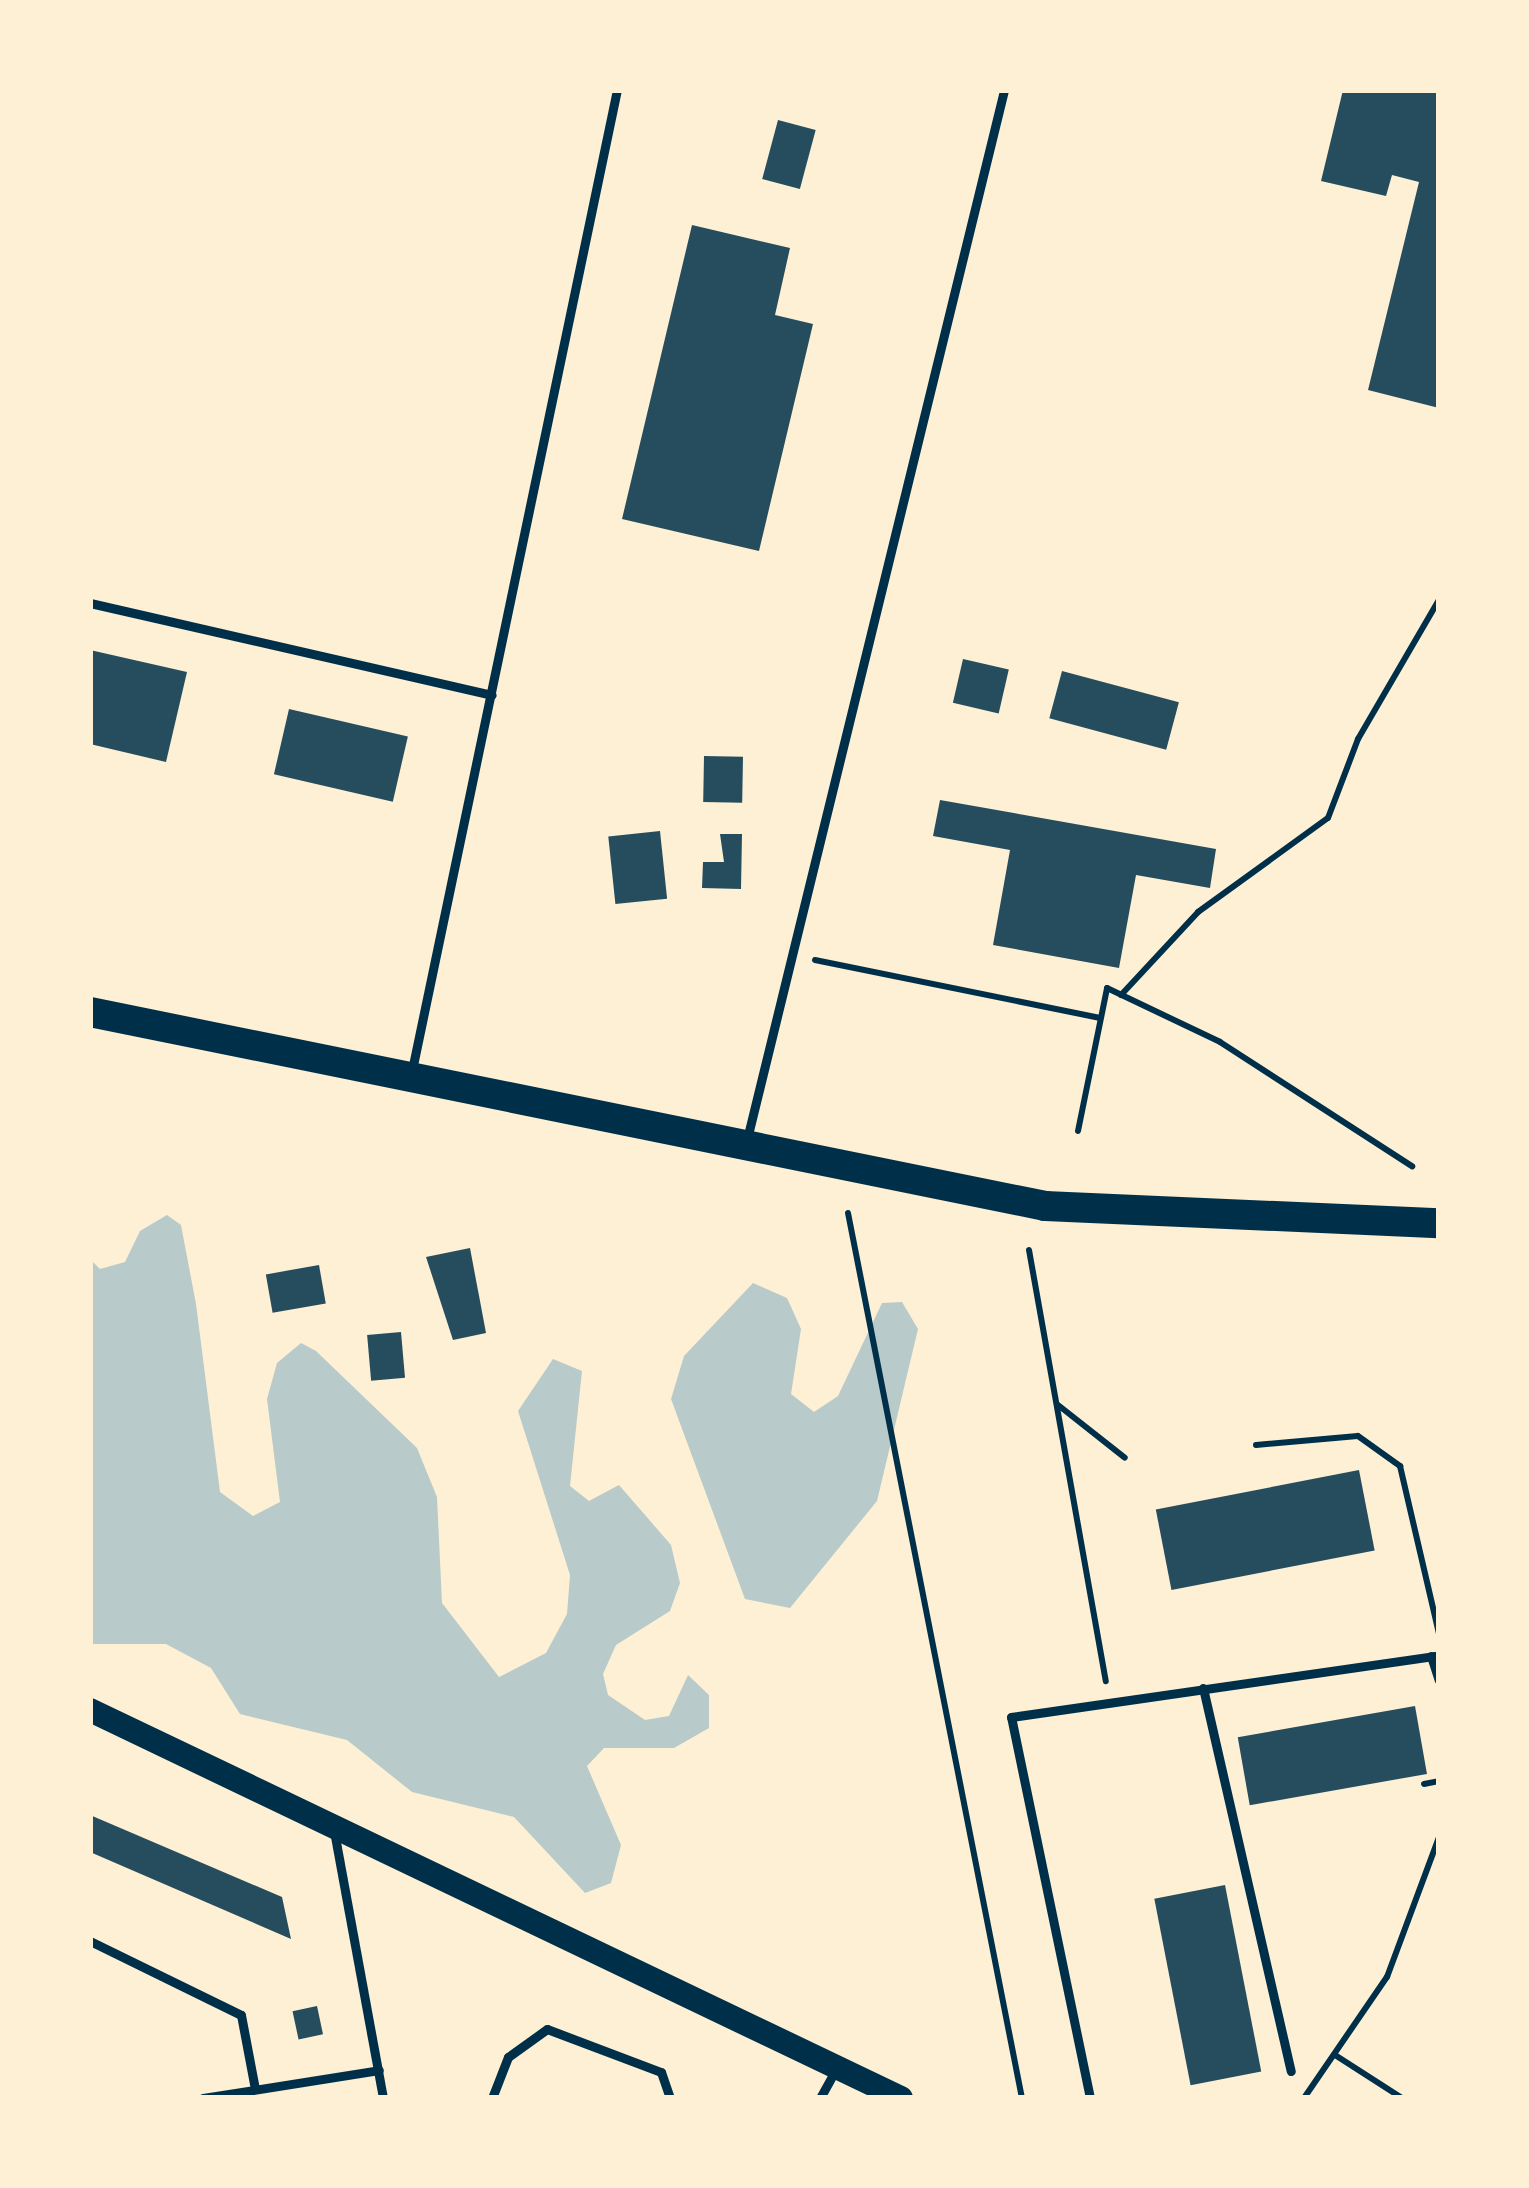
<!DOCTYPE html>
<html>
<head>
<meta charset="utf-8">
<style>
	body { margin:0 }
	#map { position:relative; width:1529px; height:2188px; overflow:hidden; background:#fdf0d5; font-family:"Work Sans",sans-serif }
	div>[style] { position:absolute }
	[style*='--x'] { left:calc(var(--x)*1px); top:calc(var(--y)*1px); width:calc(var(--w)*1px); rotate:calc(var(--a)*1deg) }
	.green>* { inset:0; background:#b9caca }
	.building>* { inset:0; background:#264d5e; transform-origin:0 0 }
	.path>* { height:6px; margin:-3px; padding:0 3px; transform-origin:3px; border-radius:3px; background:#003049 }
	.service>* { height:9px; margin:-4.5px; padding:0 4.5px; transform-origin:4.5px; border-radius:4.5px; background:#003049 }
	.secondary>* { height:24px; margin:-12px; padding:0 12px; transform-origin:12px; border-radius:12px; background:#003049 }
	.primary>* { height:30px; margin:-15px; padding:0 15px; transform-origin:15px; border-radius:15px; background:#003049 }
	span { translate:-50% -50%; white-space:nowrap; text-align:center; line-height:1.15; -webkit-text-stroke:10px #fdf0d5; paint-order:stroke }
	.frame { position:absolute; inset:0; border:93px solid #fdf0d5; pointer-events:none }
</style>
</head>
<body>
<div id="map">
	<div class="green">
		<div style="clip-path:polygon(167px 1215px,181px 1225px,196px 1304px,220px 1492px,253px 1516px,280px 1502px,267px 1399px,277px 1363px,301px 1343px,316px 1351px,417px 1448px,437px 1497px,442px 1603px,499px 1677px,546px 1653px,567px 1614px,570px 1575px,518px 1411px,553px 1359px,582px 1371px,570px 1486px,589px 1501px,619px 1485px,671px 1545px,680px 1583px,670px 1611px,616px 1645px,603px 1674px,608px 1695px,645px 1720px,669px 1716px,688px 1675px,709px 1695px,709px 1728px,674px 1748px,604px 1748px,587px 1766px,621px 1845px,611px 1883px,585px 1893px,514px 1817px,412px 1792px,347px 1740px,240px 1714px,211px 1668px,166px 1644px,90px 1644px,90px 1259px,100px 1269px,125px 1262px,140px 1231px)"></div>
		<div style="clip-path:polygon(753px 1283px,787px 1298px,801px 1329px,791px 1394px,814px 1412px,838px 1396px,882px 1303px,902px 1302px,918px 1329px,877px 1501px,790px 1608px,745px 1599px,671px 1399px,684px 1356px)"></div>
	</div>
	<div class="building">
		<div style="clip-path:polygon(1343px 90px,1439px 90px,1439px 408px,1368px 390px,1419px 182px,1392px 175px,1386px 196px,1321px 181px)"></div>
		<div style="left:778px;top:120px;width:39px;height:61px;rotate:15deg"></div>
		<div style="clip-path:polygon(692px 225px,790px 248px,775px 315px,813px 324px,759px 551px,622px 519px)"></div>
		<div style="clip-path:polygon(90px 650px,187px 672px,166px 762px,90px 744px)"></div>
		<div style="left:963px;top:659px;width:47px;height:45px;rotate:13deg"></div>
		<div style="left:1062px;top:671px;width:121px;height:49px;rotate:15deg"></div>
		<div style="left:289px;top:709px;width:122px;height:67px;rotate:13deg"></div>
		<div style="left:704px;top:756px;width:39px;height:46px;rotate:1deg"></div>
		<div style="clip-path:polygon(940px 800px,1216px 849px,1210px 888px,1136px 875px,1119px 968px,993px 945px,1010px 850px,933px 836px)"></div>
		<div style="left:660px;top:831px;width:68px;height:52px;rotate:84deg"></div>
		<div style="clip-path:polygon(720px 834px,742px 834px,741px 889px,702px 888px,703px 862px,724px 862px)"></div>
		<div style="clip-path:polygon(470px 1248px,486px 1333px,453px 1340px,426px 1257px)"></div>
		<div style="left:319px;top:1265px;width:39px;height:54px;rotate:80deg"></div>
		<div style="left:401px;top:1332px;width:46px;height:34px;rotate:85deg"></div>
		<div style="left:1359px;top:1470px;width:82px;height:207px;rotate:79deg"></div>
		<div style="left:1415px;top:1706px;width:69px;height:180px;rotate:80deg"></div>
		<div style="clip-path:polygon(90px 1815px,282px 1897px,291px 1939px,90px 1852px)"></div>
		<div style="left:1225px;top:1885px;width:190px;height:72px;rotate:79deg"></div>
		<div style="left:317px;top:2006px;width:29px;height:25px;rotate:78deg"></div>
	</div>
	<div class="path">
		<div style="--x:815;--y:960;--w:291;--a:11.5"></div>
		<div style="--x:1121;--y:995;--w:113;--a:-47.1"></div>
		<div style="--x:1198;--y:912;--w:160;--a:-35.9"></div>
		<div style="--x:1328;--y:818;--w:85;--a:-69.2"></div>
		<div style="--x:1358;--y:739;--w:161;--a:-59.8"></div>
		<div style="--x:1078;--y:1131;--w:146;--a:-78.5"></div>
		<div style="--x:1107;--y:988;--w:125;--a:25.5"></div>
		<div style="--x:1220;--y:1042;--w:229;--a:32.9"></div>
		<div style="--x:848;--y:1213;--w:902;--a:78.88"></div>
		<div style="--x:1029;--y:1250;--w:438;--a:79.9"></div>
		<div style="--x:1058;--y:1405;--w:85;--a:38.3"></div>
		<div style="--x:1256;--y:1445;--w:102;--a:-5"></div>
		<div style="--x:1358;--y:1436;--w:52;--a:35.5"></div>
		<div style="--x:1400;--y:1466;--w:172;--a:76.9"></div>
		<div style="--x:1424;--y:1784;--w:15;--a:-11"></div>
		<div style="--x:1335;--y:2055;--w:80;--a:32.7"></div>
		<div style="--x:1304;--y:2098;--w:147;--a:-55.6"></div>
		<div style="--x:1387;--y:1977;--w:149;--a:-69.6"></div>
	</div>
	<div class="service">
		<div style="--x:90;--y:603;--w:412;--a:12.9"></div>
		<div style="--x:412;--y:1070;--w:1001;--a:-78.19"></div>
		<div style="--x:747;--y:1139;--w:1080;--a:-76.23"></div>
		<div style="--x:1431;--y:1656;--w:25;--a:72"></div>
		<div style="--x:1203;--y:1688;--w:393;--a:77.1"></div>
		<div style="--x:334;--y:1831;--w:271;--a:79.6"></div>
		<div style="--x:90;--y:1941;--w:168;--a:26.1"></div>
		<div style="--x:241;--y:2015;--w:75;--a:79.3"></div>
		<div style="--x:203;--y:2098;--w:178;--a:-9"></div>
		<div style="--x:492;--y:2098;--w:44;--a:-68.7"></div>
		<div style="--x:508;--y:2057;--w:48;--a:-35.7"></div>
		<div style="--x:547;--y:2029;--w:122;--a:20.7"></div>
		<div style="--x:661;--y:2072;--w:28;--a:71"></div>
		<div style="--x:820;--y:2098;--w:31;--a:-61"></div>
		<div style="--x:1090;--y:2098;--w:389;--a:-101.7"></div>
		<div style="--x:1011;--y:1717;--w:432;--a:-8.2"></div>
	</div>
	<div class="secondary">
		<div style="--x:90;--y:1710;--w:899;--a:25.57"></div>
	</div>
	<div class="primary">
		<div style="--x:90;--y:1012;--w:975;--a:11.48"></div>
		<div style="--x:1045;--y:1206;--w:394;--a:2.5"></div>
	</div>
	<div class="frame"></div>
</div>
</body>
</html>
